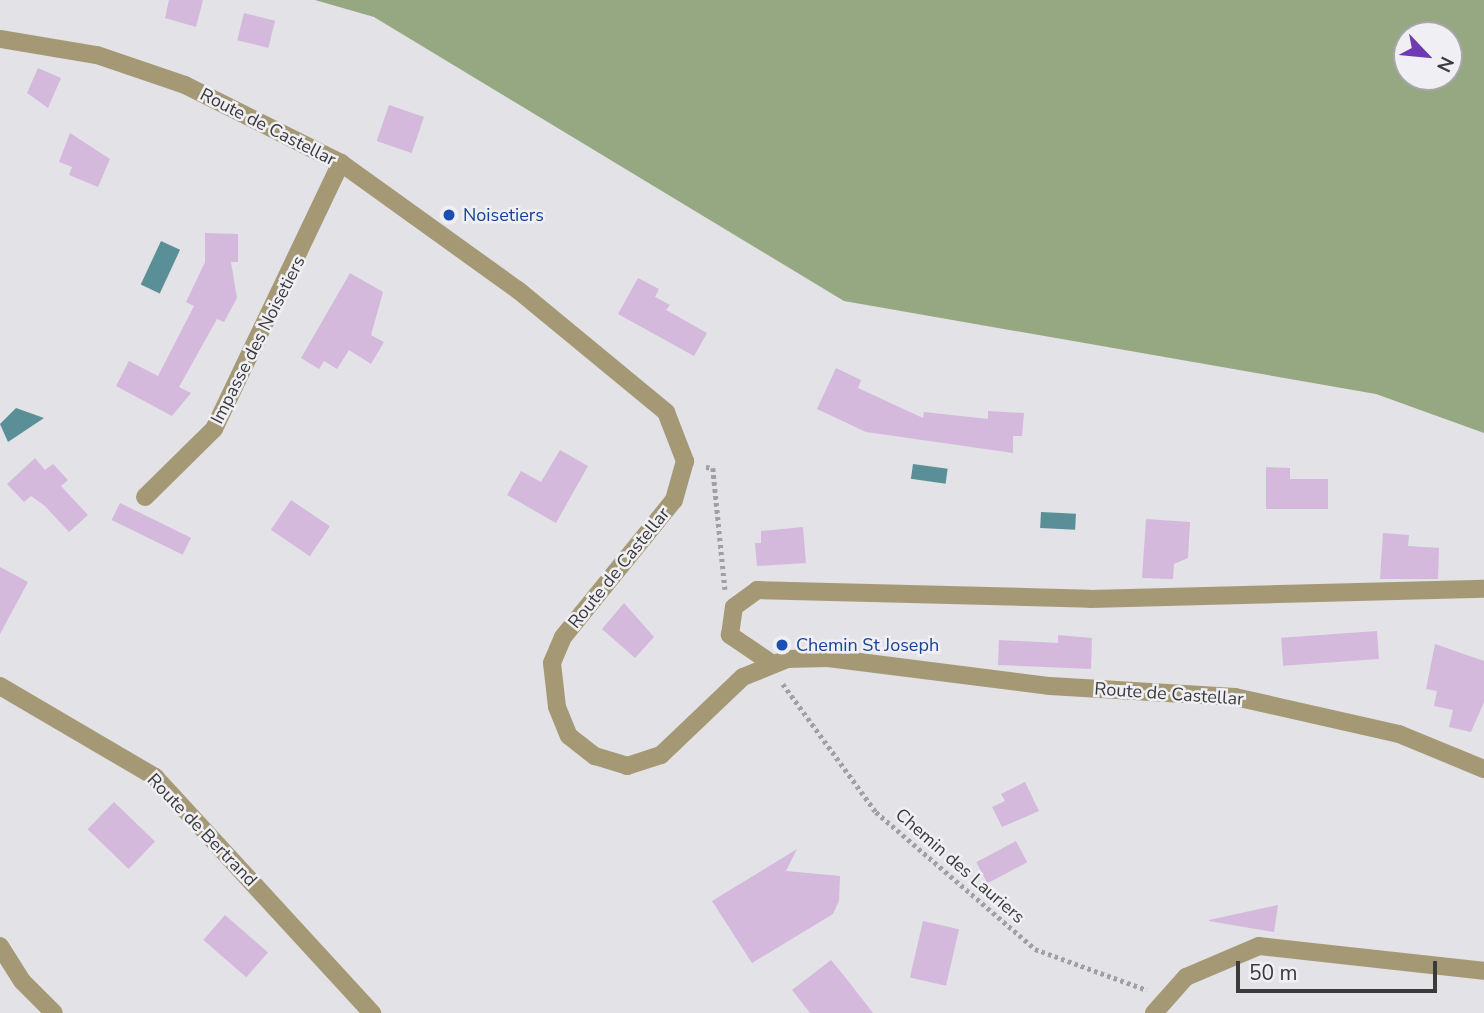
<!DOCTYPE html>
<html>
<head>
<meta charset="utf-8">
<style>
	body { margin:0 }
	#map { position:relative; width:1484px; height:1013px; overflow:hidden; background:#e2e2e7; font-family:"Nunito Sans",sans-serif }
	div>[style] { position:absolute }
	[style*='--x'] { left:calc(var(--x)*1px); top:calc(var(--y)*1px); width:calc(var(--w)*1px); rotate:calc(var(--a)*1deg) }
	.forest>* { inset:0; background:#95a882 }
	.water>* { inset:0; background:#5b8f97; transform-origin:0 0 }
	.building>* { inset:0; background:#d4b9dd; transform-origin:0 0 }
	.path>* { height:4.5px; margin-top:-2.25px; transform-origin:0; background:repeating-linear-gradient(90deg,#a0a0a3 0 3.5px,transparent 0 7px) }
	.minor>* { height:18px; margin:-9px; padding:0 9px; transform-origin:9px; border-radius:9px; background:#a59975 }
	.dots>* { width:19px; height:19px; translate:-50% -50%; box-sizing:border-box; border:4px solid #efeff4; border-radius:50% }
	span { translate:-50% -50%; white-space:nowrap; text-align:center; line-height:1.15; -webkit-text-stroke:5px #efeff4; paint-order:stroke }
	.street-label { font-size:18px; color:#3b3b3c }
	.transit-label { font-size:18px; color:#164399 }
	.left { translate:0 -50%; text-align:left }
	.north { position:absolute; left:1393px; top:21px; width:70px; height:70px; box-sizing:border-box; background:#efeff4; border:2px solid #a7a7aa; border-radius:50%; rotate:116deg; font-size:19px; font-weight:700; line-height:28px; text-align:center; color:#3b3b3c }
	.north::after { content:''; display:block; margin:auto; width:24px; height:32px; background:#6f3bb2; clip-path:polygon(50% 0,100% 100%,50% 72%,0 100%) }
	.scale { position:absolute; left:1236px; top:961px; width:201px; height:32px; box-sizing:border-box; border:4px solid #3b3b3c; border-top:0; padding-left:9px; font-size:21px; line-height:24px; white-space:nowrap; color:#3b3b3c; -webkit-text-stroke:5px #efeff4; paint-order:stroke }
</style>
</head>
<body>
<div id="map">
	<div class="forest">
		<div style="clip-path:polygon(evenodd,315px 0,1484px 0,1484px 433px,1376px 394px,844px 301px,374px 17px,315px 0,1407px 35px,1449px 35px,1449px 77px,1407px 77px,1407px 35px)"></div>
	</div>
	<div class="water">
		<div style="left:161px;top:241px;width:21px;height:48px;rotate:25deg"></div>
		<div style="clip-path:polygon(16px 408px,44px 418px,8px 442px,0 424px)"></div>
		<div style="left:913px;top:464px;width:35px;height:15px;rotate:8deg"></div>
		<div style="left:1041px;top:512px;width:35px;height:16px;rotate:3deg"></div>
	</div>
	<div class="building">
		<div style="clip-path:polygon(169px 0,203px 0,196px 27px,165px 18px)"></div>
		<div style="left:244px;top:13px;width:32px;height:28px;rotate:14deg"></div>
		<div style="clip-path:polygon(38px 68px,61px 78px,48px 108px,27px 93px)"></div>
		<div style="left:389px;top:105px;width:37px;height:38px;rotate:19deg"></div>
		<div style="clip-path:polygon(70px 133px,110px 159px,98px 187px,69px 175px,72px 167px,59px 162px)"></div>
		<div style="clip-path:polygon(205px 233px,238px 234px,238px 262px,231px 262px,237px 298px,224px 322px,217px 319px,179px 387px,191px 393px,172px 416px,116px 386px,129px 361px,158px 376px,194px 306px,186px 302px,205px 262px)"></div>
		<div style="clip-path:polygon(350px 273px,383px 292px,371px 335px,384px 342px,371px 364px,349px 350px,337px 369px,324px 361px,319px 369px,301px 358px)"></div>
		<div style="clip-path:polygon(638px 278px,659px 289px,655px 297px,670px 305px,666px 310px,707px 333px,694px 356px,618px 314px)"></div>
		<div style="clip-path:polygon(836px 368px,861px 380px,858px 388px,923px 418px,924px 412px,988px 419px,988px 411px,1024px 413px,1022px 436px,1013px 436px,1013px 453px,866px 432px,817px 409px)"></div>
		<div style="clip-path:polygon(560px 450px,588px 466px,556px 523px,507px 495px,521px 471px,541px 482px)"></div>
		<div style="clip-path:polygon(35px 458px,45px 470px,53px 464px,68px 480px,61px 486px,88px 515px,69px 532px,45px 506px,31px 496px,24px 502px,7px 484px)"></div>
		<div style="clip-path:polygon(1266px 467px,1290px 468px,1290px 479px,1328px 479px,1328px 509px,1266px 509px)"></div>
		<div style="left:291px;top:500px;width:47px;height:36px;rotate:34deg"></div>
		<div style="left:120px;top:503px;width:79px;height:19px;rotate:26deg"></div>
		<div style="clip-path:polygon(1146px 519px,1190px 522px,1188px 558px,1174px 564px,1173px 579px,1142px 578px)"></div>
		<div style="clip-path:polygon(803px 527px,806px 563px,757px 566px,755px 543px,761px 543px,761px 531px)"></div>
		<div style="clip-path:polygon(1383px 533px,1409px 535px,1408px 546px,1439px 548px,1438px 579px,1380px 579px)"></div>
		<div style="clip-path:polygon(0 567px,28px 582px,0 634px)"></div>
		<div style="clip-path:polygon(624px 603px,654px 637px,635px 658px,602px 629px)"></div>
		<div style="left:1377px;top:631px;width:28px;height:96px;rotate:86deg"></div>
		<div style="clip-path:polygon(1058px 635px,1092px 638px,1091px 669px,998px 665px,999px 640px,1058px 643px)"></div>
		<div style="clip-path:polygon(1435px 644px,1484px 661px,1484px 702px,1471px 732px,1449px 727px,1453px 710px,1434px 706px,1437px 691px,1426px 689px)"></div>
		<div style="clip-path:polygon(1025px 782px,1039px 811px,1002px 827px,992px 807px,1005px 801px,1001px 794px)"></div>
		<div style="left:114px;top:802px;width:57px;height:38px;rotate:44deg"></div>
		<div style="left:1016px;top:841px;width:24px;height:45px;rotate:62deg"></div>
		<div style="clip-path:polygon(797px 849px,786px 871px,840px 876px,839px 901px,833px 914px,752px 963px,712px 901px)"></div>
		<div style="clip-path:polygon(1278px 905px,1274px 932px,1209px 921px,1209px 920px)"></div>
		<div style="left:225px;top:915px;width:57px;height:33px;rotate:41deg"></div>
		<div style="left:923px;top:921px;width:37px;height:58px;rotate:13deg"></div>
		<div style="clip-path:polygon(831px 960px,845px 977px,873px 1013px,810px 1013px,792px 990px)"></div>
	</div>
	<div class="path">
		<div style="--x:706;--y:467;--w:7;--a:8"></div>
		<div style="--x:713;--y:468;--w:122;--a:84.3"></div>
		<div style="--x:783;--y:684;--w:158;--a:54"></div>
		<div style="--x:876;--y:812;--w:210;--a:40.7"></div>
		<div style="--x:1035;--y:949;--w:119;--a:20.1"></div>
	</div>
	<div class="minor">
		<div style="--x:0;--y:39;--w:98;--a:9.4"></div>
		<div style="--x:97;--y:55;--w:93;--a:18.8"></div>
		<div style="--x:185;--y:85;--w:174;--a:26.6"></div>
		<div style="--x:341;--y:163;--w:218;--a:35.7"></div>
		<div style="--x:518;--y:290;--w:192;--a:39.5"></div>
		<div style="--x:666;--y:412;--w:53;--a:68.8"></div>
		<div style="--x:685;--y:461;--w:41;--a:105.8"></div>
		<div style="--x:674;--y:500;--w:176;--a:129"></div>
		<div style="--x:563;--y:637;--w:28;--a:113"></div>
		<div style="--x:552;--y:663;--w:44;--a:83.5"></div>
		<div style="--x:557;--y:707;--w:31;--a:68"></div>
		<div style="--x:569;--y:736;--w:33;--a:38"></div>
		<div style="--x:595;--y:756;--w:34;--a:17"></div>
		<div style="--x:627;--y:766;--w:36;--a:-18"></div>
		<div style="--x:661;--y:755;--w:113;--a:-43.6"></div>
		<div style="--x:743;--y:677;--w:48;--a:-22.2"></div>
		<div style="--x:787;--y:659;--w:41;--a:-1.4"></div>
		<div style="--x:828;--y:658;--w:224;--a:7.2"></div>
		<div style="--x:1050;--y:686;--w:185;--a:3.4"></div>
		<div style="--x:1235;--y:697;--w:168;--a:12.7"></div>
		<div style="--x:1399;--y:734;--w:92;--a:22.4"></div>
		<div style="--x:145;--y:497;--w:97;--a:-44.6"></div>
		<div style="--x:214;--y:429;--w:295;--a:-64.5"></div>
		<div style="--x:771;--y:663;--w:50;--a:-145.7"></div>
		<div style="--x:730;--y:635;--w:28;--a:-82"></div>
		<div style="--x:734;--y:607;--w:29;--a:-36"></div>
		<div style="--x:757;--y:590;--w:333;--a:1.5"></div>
		<div style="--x:1090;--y:599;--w:394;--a:-1.5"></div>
		<div style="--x:0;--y:686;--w:180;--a:30.4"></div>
		<div style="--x:155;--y:777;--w:321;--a:47.4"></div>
		<div style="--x:0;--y:946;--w:41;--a:57.8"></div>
		<div style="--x:22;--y:981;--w:45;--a:45"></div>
		<div style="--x:1154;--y:1013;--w:48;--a:-48.4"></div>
		<div style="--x:1186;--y:977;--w:79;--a:-23"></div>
		<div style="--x:1259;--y:946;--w:226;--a:6.3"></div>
	</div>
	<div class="dots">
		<div style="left:449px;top:215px;background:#1a4fb4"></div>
		<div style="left:782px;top:645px;background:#1a4fb4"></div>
	</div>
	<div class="street-label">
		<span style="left:268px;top:127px;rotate:27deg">Route de Castellar</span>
		<span style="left:258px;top:340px;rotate:-63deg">Impasse des Noisetiers</span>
		<span style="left:619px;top:568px;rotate:-51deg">Route de Castellar</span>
		<span style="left:1169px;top:694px;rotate:4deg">Route de Castellar</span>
		<span style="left:202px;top:830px;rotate:46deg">Route de Bertrand</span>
		<span style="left:960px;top:866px;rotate:41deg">Chemin des Lauriers</span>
	</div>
	<div class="transit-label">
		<span class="left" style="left:463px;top:215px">Noisetiers</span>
		<span class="left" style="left:796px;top:645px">Chemin St Joseph</span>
	</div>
	<div class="north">N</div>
	<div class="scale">50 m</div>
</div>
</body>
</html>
